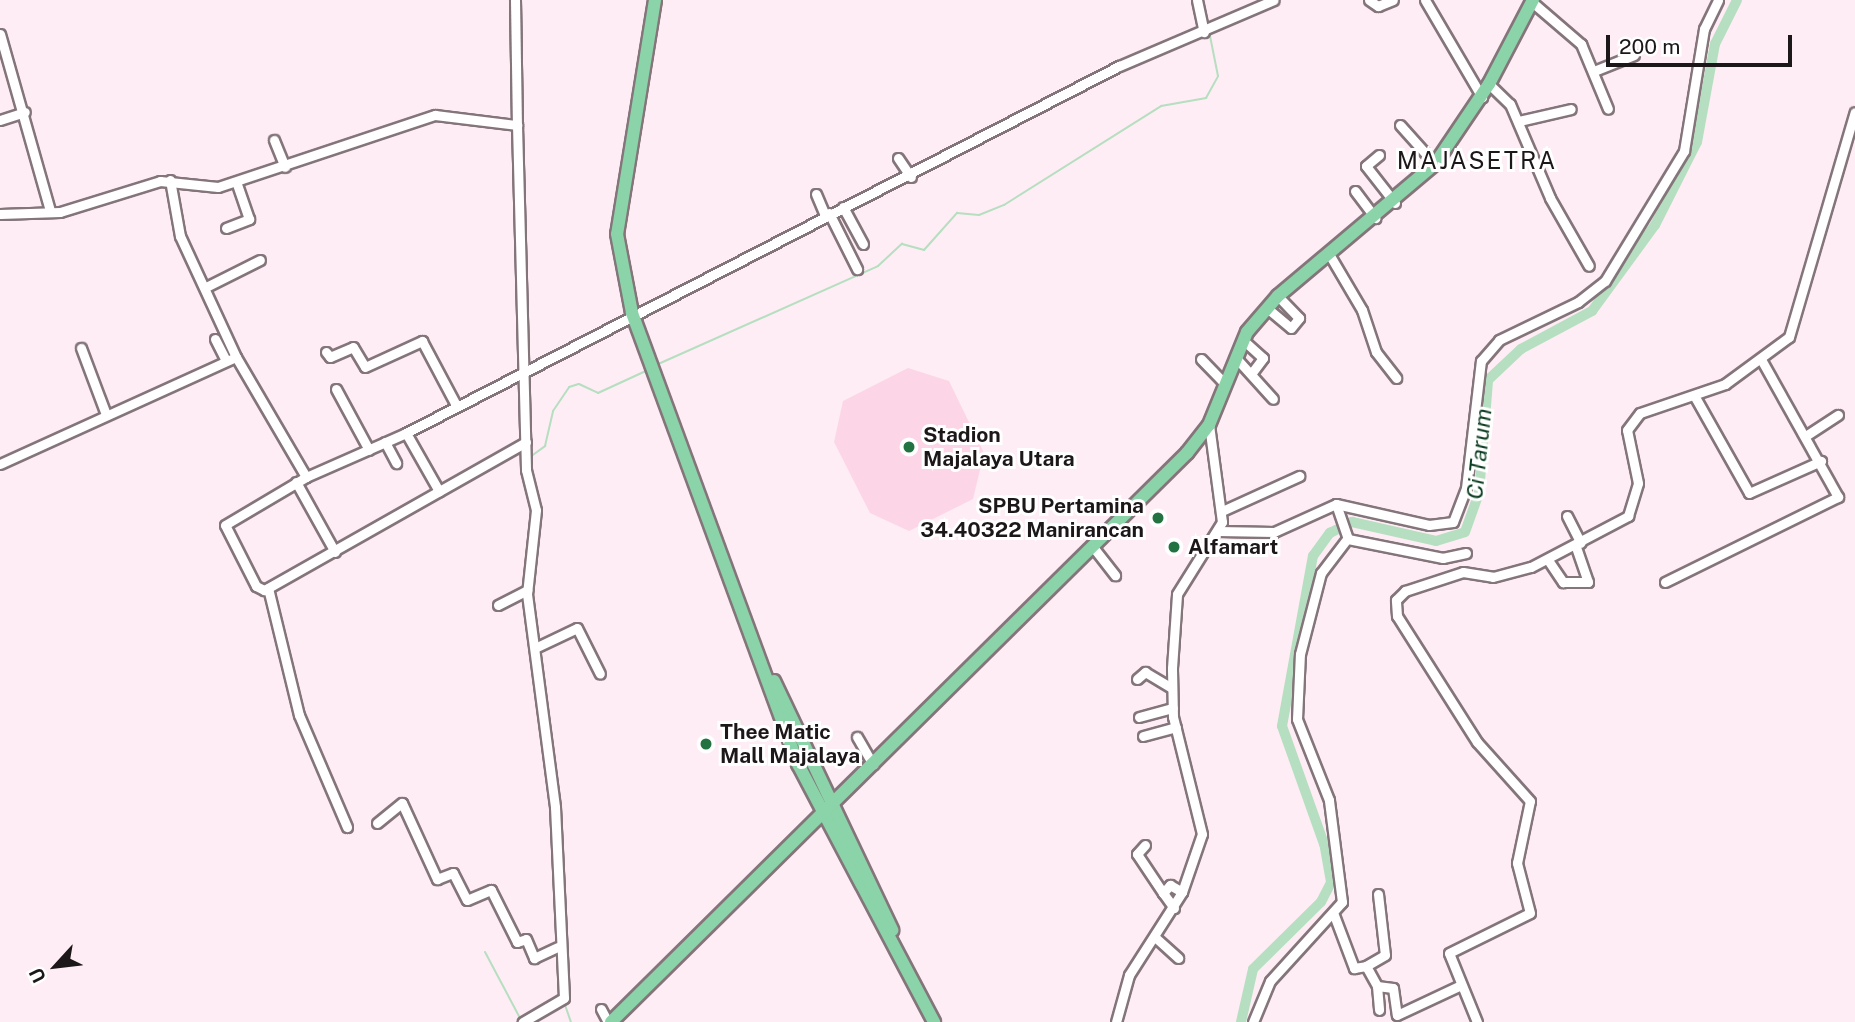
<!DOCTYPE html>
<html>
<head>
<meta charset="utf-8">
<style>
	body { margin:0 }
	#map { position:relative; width:1855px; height:1022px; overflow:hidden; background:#feedf4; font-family:"Public Sans",sans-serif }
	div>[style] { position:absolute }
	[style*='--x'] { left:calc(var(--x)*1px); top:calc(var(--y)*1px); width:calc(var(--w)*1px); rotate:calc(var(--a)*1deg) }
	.green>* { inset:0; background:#fcd6e6 }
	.stream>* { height:2px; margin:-1px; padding:0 1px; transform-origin:1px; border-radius:1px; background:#b5dfc0 }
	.river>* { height:10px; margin:-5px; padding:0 5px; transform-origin:5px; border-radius:5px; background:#b5dfc0 }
	.roads { filter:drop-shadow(2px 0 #84757b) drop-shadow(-2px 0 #84757b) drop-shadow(0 2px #84757b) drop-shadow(0 -2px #84757b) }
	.minor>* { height:9px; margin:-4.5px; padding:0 4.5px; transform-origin:4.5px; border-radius:4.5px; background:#fff }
	.major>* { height:12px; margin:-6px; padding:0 6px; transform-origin:6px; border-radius:6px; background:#8bd3a8 }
	.dots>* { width:19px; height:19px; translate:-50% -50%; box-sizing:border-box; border:4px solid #fff; border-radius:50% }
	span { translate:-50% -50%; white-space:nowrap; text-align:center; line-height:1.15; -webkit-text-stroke:6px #fff; paint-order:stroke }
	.poi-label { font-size:21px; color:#1c1719; font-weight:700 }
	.left { translate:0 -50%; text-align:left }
	.right { translate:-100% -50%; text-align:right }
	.water-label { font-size:23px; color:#0b3d20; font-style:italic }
	.quarter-label { font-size:24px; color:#1c1719; letter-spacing:2px }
	.north { position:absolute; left:21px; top:931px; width:70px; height:70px; -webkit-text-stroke:5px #fff; paint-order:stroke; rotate:243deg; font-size:19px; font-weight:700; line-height:28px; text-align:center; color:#1c1719 }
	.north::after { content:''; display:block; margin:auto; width:24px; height:32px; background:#1c1719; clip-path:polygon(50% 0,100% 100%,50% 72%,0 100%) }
	.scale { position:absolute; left:1606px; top:35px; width:186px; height:32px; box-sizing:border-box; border:4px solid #1c1719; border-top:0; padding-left:9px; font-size:21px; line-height:24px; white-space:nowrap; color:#1c1719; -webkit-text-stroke:5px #fff; paint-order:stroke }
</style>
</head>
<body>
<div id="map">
	<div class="green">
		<div style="clip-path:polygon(908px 368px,949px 381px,984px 453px,973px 499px,909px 531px,870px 513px,834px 442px,843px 401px)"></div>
	</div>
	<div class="stream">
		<div style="--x:656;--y:365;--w:243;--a:-24"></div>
		<div style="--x:878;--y:266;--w:33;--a:-43"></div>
		<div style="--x:902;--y:244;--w:23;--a:15"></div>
		<div style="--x:924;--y:250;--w:50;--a:-48.3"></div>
		<div style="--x:957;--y:213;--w:22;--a:5"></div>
		<div style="--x:979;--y:215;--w:27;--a:-22"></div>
		<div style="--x:1004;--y:205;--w:186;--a:-32.2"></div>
		<div style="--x:1161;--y:106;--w:46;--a:-10.1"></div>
		<div style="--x:1206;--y:98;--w:25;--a:-61"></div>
		<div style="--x:1218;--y:76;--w:46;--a:-101.3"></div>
		<div style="--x:530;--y:457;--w:19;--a:-36"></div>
		<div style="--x:545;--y:446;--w:36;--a:-77"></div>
		<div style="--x:553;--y:411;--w:29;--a:-56"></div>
		<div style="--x:569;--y:387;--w:10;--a:-17"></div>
		<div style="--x:579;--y:384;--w:21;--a:25"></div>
		<div style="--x:598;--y:393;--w:55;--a:-24.7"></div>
		<div style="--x:527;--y:556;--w:25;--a:-85"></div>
		<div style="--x:536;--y:630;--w:12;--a:76"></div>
		<div style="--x:541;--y:651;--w:26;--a:88"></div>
		<div style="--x:545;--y:766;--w:25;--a:81"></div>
		<div style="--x:557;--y:950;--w:16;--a:86"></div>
		<div style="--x:485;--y:952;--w:77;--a:62.1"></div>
		<div style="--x:564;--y:1002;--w:21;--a:71"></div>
	</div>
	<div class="river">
		<div style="--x:1241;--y:1022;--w:54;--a:-77.2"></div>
		<div style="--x:1253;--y:969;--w:95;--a:-44.6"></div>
		<div style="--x:1321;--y:902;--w:22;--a:-63"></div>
		<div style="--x:1331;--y:882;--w:39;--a:-100"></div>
		<div style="--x:1324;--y:844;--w:125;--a:-109.6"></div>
		<div style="--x:1282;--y:726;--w:173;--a:-79.7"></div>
		<div style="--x:1313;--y:556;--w:29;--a:-54"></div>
		<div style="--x:1330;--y:533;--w:25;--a:-27"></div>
		<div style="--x:1352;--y:522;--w:86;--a:12.7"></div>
		<div style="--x:1436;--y:541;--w:30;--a:-17"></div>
		<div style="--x:1465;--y:532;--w:41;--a:-70.3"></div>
		<div style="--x:1479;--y:493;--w:113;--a:-85.4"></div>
		<div style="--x:1488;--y:380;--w:45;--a:-43.2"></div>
		<div style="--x:1521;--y:349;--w:81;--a:-28.2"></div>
		<div style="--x:1592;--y:311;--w:107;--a:-53.8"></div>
		<div style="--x:1655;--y:225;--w:93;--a:-63.2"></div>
		<div style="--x:1697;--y:142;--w:100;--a:-79.6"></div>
		<div style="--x:1715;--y:44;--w:49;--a:-63.4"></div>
	</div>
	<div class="roads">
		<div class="minor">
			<div style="--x:515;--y:0;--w:125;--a:89.1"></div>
			<div style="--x:1197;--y:0;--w:33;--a:78"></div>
			<div style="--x:1369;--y:0;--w:11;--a:34"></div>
			<div style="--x:1378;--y:6;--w:16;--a:-22"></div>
			<div style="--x:1425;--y:0;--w:113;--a:59.6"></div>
			<div style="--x:1532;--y:2;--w:65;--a:40.6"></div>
			<div style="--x:1581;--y:44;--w:70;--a:67.4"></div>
			<div style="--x:0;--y:34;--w:184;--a:74.2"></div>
			<div style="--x:1594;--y:71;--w:43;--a:-21.8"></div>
			<div style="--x:1489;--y:84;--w:29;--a:44"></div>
			<div style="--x:1510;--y:104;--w:102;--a:66.9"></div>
			<div style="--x:1550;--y:198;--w:78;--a:60.2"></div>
			<div style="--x:0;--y:120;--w:26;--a:-18"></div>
			<div style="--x:1519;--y:121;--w:53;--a:-13"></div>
			<div style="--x:1400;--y:125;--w:52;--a:48.1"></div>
			<div style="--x:274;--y:140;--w:29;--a:68"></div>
			<div style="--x:1379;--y:155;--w:17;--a:140"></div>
			<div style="--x:1366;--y:166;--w:47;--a:51.9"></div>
			<div style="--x:898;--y:158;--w:23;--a:56"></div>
			<div style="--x:170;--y:180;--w:57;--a:79.9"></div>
			<div style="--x:180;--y:236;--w:133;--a:65.2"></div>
			<div style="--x:1355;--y:191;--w:34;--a:53"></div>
			<div style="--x:816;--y:194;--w:23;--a:67"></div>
			<div style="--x:843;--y:207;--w:42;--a:61.6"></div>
			<div style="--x:829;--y:213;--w:63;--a:63.4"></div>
			<div style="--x:0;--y:214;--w:60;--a:-1.9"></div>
			<div style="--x:60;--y:212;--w:105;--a:-17.2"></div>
			<div style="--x:160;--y:181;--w:58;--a:5.9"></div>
			<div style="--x:218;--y:187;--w:229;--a:-18.4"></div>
			<div style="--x:435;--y:115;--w:83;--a:7"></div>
			<div style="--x:517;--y:125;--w:345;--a:88.5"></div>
			<div style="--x:526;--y:470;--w:41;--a:76"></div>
			<div style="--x:536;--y:510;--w:84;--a:96.1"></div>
			<div style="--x:527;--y:594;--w:215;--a:82.5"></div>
			<div style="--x:555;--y:807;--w:191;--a:87.3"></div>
			<div style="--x:564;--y:998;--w:48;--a:149.7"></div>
			<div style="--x:226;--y:228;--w:25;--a:-21"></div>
			<div style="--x:249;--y:219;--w:39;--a:-109"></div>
			<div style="--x:1329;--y:254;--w:65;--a:59.5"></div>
			<div style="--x:1362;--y:310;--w:44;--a:71.6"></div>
			<div style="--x:1376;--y:352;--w:33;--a:52"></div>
			<div style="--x:208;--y:286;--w:58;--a:-26.6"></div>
			<div style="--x:1267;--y:308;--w:31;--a:40"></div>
			<div style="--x:1291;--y:328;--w:13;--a:-51"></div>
			<div style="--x:1299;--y:318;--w:30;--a:-134"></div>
			<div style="--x:215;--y:339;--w:22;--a:63"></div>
			<div style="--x:1243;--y:340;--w:27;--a:42"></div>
			<div style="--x:1263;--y:358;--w:20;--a:127"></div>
			<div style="--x:81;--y:348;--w:68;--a:69.4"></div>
			<div style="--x:326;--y:352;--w:6;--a:51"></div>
			<div style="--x:330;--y:357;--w:25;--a:-23"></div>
			<div style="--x:353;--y:347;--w:23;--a:59"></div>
			<div style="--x:365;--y:367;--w:63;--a:-24.5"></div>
			<div style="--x:422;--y:341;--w:72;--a:62"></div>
			<div style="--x:1236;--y:358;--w:55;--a:47.9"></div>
			<div style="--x:1201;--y:359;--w:35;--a:46"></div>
			<div style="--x:336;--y:389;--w:69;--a:61.6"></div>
			<div style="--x:1695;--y:397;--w:110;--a:60.6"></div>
			<div style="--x:1749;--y:493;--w:79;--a:-24"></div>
			<div style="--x:406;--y:433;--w:67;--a:60.4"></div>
			<div style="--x:1807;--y:435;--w:37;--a:-33"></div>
			<div style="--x:385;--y:442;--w:24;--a:62"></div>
			<div style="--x:526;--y:442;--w:301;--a:150.5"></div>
			<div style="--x:264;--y:590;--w:9;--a:-153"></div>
			<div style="--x:256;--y:586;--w:68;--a:-116.9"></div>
			<div style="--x:225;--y:525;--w:94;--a:-30.7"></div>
			<div style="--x:306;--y:477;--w:109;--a:-23.7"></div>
			<div style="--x:406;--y:433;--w:802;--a:-27.24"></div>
			<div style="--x:1119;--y:66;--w:168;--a:-23.1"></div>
			<div style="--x:0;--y:464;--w:259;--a:-24.4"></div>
			<div style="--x:236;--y:357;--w:139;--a:59.7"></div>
			<div style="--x:296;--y:482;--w:80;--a:60.9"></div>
			<div style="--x:1222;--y:511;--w:85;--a:-24.4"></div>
			<div style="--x:1567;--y:516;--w:30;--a:63"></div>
			<div style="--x:1218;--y:531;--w:56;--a:1"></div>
			<div style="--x:1274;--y:532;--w:68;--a:-24.3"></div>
			<div style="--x:1093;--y:547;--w:36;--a:52"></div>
			<div style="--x:1466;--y:553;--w:24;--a:168"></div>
			<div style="--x:1443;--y:558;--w:97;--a:-168.7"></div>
			<div style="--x:1348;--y:539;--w:37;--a:-109"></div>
			<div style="--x:1336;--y:504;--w:95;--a:12.7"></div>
			<div style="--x:1429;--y:525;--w:24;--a:-7"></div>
			<div style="--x:1453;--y:522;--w:36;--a:-69"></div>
			<div style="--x:1466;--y:488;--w:128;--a:-83.3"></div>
			<div style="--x:1481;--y:361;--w:28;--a:-49"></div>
			<div style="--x:1499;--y:340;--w:88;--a:-25.7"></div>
			<div style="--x:1578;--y:302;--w:34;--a:-38"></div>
			<div style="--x:1605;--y:281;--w:152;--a:-58.7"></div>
			<div style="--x:1684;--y:151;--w:124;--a:-80.7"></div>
			<div style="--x:1704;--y:29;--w:32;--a:-64"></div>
			<div style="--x:1548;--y:560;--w:27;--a:56"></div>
			<div style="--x:1563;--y:582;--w:25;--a:0"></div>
			<div style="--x:1588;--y:582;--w:37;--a:-109"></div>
			<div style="--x:1665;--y:582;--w:193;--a:-26.2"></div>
			<div style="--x:1838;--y:497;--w:156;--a:-119.2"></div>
			<div style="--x:268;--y:588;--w:131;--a:76.3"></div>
			<div style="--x:299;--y:715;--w:122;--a:66.8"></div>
			<div style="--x:498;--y:605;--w:33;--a:-27"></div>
			<div style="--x:537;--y:647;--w:44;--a:-25.4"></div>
			<div style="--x:577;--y:628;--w:51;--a:63.4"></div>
			<div style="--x:1137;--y:679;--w:11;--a:-41"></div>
			<div style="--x:1145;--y:672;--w:31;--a:31"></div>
			<div style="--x:1139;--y:717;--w:35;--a:-15"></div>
			<div style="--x:1143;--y:736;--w:34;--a:-15"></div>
			<div style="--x:857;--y:737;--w:32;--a:60"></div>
			<div style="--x:377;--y:823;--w:32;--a:-39"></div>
			<div style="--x:402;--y:803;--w:84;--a:65.3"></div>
			<div style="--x:437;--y:879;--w:17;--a:-21"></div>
			<div style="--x:453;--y:873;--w:30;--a:63"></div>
			<div style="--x:467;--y:900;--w:26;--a:-23"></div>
			<div style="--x:491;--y:890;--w:58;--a:63.4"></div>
			<div style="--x:517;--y:942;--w:9;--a:-18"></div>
			<div style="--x:526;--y:939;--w:21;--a:67"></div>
			<div style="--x:534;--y:958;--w:26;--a:-25"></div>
			<div style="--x:1145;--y:845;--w:12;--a:132"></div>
			<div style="--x:1137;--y:854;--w:47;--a:56.3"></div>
			<div style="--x:1378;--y:894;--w:61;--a:83.5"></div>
			<div style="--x:1385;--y:955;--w:22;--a:150"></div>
			<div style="--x:1366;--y:966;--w:23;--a:61"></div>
			<div style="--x:1377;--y:986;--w:16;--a:7"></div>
			<div style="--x:1393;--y:988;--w:27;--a:82"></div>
			<div style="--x:1397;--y:1015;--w:71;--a:-25.1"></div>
			<div style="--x:1174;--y:908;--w:19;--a:-126"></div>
			<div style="--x:1163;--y:893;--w:11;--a:-49"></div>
			<div style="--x:1170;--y:885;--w:14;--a:30"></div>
			<div style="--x:1334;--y:915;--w:57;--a:69.3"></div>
			<div style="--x:1354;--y:968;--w:12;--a:-9"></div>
			<div style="--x:1156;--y:938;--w:30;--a:42"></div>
			<div style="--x:1377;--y:986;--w:24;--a:85"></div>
			<div style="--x:601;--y:1009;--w:15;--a:62"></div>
			<div style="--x:1116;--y:1022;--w:49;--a:-74.5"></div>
			<div style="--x:1129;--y:975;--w:98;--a:-57.4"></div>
			<div style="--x:1182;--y:892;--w:61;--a:-71"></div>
			<div style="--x:1202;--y:834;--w:121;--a:-103.9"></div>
			<div style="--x:1173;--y:717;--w:49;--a:-91.2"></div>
			<div style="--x:1172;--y:668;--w:74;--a:-86.1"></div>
			<div style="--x:1177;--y:594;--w:85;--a:-58"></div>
			<div style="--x:1222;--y:522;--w:98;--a:-97.6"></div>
			<div style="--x:1253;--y:1022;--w:44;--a:-67.5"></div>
			<div style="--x:1270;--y:981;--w:107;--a:-47.7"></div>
			<div style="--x:1342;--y:902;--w:103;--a:-97.3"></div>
			<div style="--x:1329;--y:800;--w:87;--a:-111.6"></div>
			<div style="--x:1297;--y:719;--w:65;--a:-87.4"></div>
			<div style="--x:1300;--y:654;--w:84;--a:-75.5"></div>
			<div style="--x:1321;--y:573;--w:43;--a:-52.6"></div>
			<div style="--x:1477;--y:1022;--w:74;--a:-112.1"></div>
			<div style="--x:1449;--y:953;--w:90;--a:-26.3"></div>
			<div style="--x:1530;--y:913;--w:52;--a:-104.6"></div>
			<div style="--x:1517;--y:863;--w:63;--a:-78.2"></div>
			<div style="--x:1530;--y:801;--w:79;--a:-131.9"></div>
			<div style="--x:1477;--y:742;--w:149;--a:-122.4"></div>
			<div style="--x:1397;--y:616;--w:16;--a:-94"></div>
			<div style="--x:1396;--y:600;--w:13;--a:-45"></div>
			<div style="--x:1405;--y:591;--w:61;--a:-18.1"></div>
			<div style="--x:1463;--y:572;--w:30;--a:9"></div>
			<div style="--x:1493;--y:577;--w:39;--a:-15"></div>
			<div style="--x:1531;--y:567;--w:110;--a:-27.7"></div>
			<div style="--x:1628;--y:516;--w:34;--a:-73"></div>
			<div style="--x:1638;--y:483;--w:54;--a:-101.7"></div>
			<div style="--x:1627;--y:430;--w:21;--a:-53"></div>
			<div style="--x:1640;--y:413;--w:90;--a:-18.8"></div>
			<div style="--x:1725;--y:384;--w:79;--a:-36.3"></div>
			<div style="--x:1789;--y:337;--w:234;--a:-73.7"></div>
		</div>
		<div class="major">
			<div style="--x:655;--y:0;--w:237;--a:99.2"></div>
			<div style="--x:617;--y:234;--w:80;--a:79.2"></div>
			<div style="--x:632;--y:313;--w:481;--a:69.8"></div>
			<div style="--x:798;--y:764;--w:292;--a:62.2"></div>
			<div style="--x:774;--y:681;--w:276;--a:64.6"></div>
			<div style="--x:611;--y:1022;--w:810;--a:-44.65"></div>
			<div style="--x:1187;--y:453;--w:36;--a:-52"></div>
			<div style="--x:1209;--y:425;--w:100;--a:-67.8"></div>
			<div style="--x:1247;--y:332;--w:48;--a:-49.3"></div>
			<div style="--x:1278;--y:296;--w:205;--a:-40.1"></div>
			<div style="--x:1435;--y:164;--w:97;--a:-56"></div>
			<div style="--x:1489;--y:84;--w:95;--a:-62.4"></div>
		</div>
	</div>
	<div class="dots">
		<div style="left:909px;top:447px;background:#227242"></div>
		<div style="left:1158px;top:518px;background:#227242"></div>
		<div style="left:1174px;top:547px;background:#227242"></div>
		<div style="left:706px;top:744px;background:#227242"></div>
	</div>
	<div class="poi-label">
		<span class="left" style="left:923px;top:447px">Stadion<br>Majalaya Utara</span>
		<span class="right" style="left:1144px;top:518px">SPBU Pertamina<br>34.40322 Manirancan</span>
		<span class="left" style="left:1188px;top:547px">Alfamart</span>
		<span class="left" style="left:720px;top:744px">Thee Matic<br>Mall Majalaya</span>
	</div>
	<div class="water-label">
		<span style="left:1479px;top:454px;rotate:-84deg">Ci Tarum</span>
	</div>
	<div class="quarter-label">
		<span style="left:1477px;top:161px">MAJASETRA</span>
	</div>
	<div class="north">U</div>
	<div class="scale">200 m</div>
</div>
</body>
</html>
